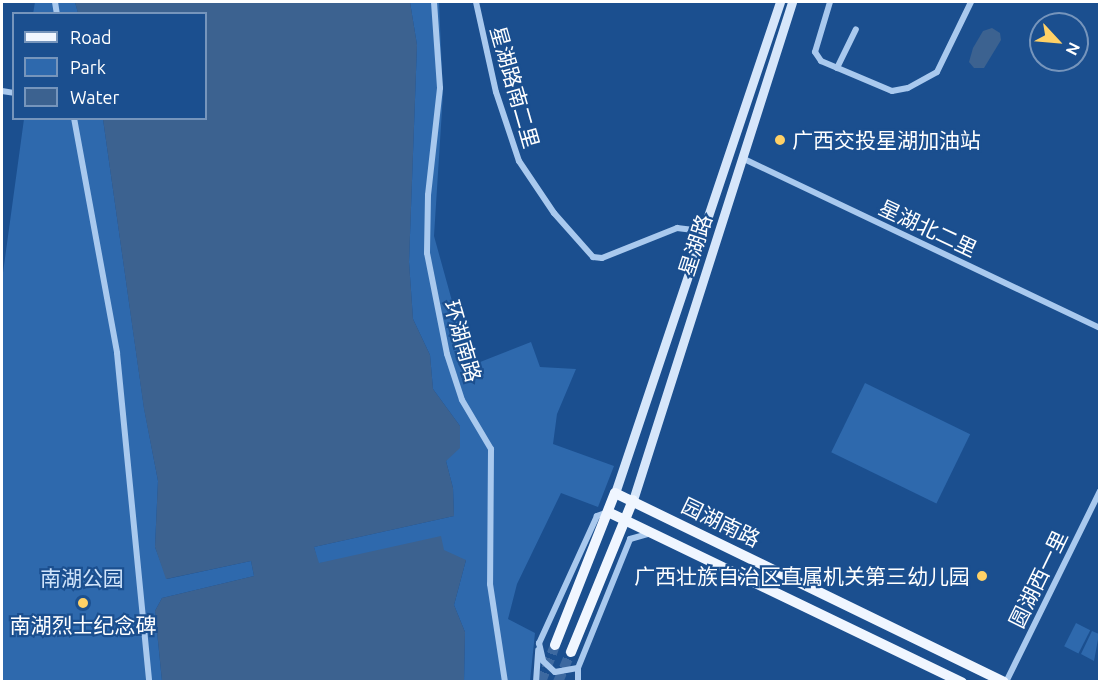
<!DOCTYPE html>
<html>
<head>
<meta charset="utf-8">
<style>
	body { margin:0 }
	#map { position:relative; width:1101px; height:683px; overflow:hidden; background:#1b4f8f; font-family:Ubuntu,"Noto Sans SC",sans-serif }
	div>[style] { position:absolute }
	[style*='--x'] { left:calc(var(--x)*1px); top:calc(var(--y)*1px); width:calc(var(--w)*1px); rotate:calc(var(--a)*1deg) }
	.green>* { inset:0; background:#2e69ad; transform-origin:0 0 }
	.water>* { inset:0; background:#3c6290 }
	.primary-tunnel>* { height:10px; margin-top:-5px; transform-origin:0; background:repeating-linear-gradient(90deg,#3d69a0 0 10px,transparent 0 15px) }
	.street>* { height:6px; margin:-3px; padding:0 3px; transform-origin:3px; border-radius:3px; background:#a9c9ee }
	.secondary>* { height:9px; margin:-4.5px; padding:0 4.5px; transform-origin:4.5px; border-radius:4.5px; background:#d6e6fa }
	.primary>* { height:10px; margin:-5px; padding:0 5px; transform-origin:5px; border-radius:5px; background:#f0f6ff }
	.dots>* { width:16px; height:16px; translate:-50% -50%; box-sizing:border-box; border:3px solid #1b4f8f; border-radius:50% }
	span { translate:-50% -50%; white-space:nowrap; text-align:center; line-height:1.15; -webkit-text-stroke:4.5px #1b4f8f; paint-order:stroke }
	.street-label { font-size:21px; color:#fff }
	.poi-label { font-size:21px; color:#fff }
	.left { translate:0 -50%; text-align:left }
	.right { translate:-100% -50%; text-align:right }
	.park-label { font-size:21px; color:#cfe3fa }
	.frame { position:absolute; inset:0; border:3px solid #fff; pointer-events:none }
	.legend { position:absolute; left:12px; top:12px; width:195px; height:108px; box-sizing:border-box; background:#1b4f8f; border:2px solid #7695bc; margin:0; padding:8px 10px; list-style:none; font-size:18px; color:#fff }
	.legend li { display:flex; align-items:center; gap:12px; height:30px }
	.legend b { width:30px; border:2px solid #7695bc }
	.north { position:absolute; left:1029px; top:12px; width:60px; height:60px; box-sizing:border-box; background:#1b4f8f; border:2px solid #7695bc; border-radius:50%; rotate:116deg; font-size:16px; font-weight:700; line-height:24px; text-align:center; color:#fff }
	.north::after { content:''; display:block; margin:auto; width:21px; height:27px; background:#ffd166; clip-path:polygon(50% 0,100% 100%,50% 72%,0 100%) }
</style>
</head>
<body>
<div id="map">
	<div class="green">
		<div style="clip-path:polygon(35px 2px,75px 2px,78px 13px,33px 14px)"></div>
		<div style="clip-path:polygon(410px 2px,439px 2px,443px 94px,434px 236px,470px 366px,531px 342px,540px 367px,576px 369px,557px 414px,553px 444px,614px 466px,598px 507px,561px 493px,517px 584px,508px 619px,535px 633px,530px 681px,464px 681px,465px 632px,454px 605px,466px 560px,318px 563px,314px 547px,454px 516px,453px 488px,446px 461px,460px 426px,433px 389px,430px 355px,413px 319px,409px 262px,417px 45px)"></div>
		<div style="clip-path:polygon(24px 119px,103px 119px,144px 408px,158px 481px,155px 547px,167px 579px,251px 561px,254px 576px,162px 598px,155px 611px,162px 681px,2px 682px,2px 280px)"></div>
		<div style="left:865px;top:383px;width:117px;height:77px;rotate:26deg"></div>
		<div style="left:1076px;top:623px;width:16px;height:26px;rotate:27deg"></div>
		<div style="clip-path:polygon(1092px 631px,1099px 634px,1094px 661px,1081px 654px)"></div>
	</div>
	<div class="water">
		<div style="clip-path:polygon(75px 2px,410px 2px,417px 45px,409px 262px,413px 319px,430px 355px,433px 389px,460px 426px,460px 448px,446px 461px,453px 488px,454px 516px,314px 547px,319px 563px,441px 536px,444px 550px,466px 560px,454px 605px,465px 632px,464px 681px,162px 681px,155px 611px,162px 598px,254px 576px,251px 561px,166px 579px,155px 547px,158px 481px,144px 409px,103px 119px,206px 118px,206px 14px,78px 13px)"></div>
		<div style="clip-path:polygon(992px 28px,1000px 33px,1001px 40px,984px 68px,974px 68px,969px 62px,973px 48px,983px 31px)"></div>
	</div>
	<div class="primary-tunnel">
		<div style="--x:541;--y:682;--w:40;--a:-69"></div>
		<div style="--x:558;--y:682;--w:33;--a:-67"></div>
	</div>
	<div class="street">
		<div style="--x:55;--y:2;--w:12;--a:81"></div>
		<div style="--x:434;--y:2;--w:86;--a:86"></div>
		<div style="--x:440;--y:88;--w:108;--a:96.4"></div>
		<div style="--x:428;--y:195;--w:58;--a:91"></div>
		<div style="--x:427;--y:253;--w:103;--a:78.8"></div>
		<div style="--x:447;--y:354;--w:48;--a:71.9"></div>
		<div style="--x:462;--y:400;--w:57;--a:59.4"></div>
		<div style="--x:491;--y:449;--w:135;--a:90.4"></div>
		<div style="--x:490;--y:584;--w:99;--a:81.3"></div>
		<div style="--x:476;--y:2;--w:92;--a:77.5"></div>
		<div style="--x:496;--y:92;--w:73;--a:71.6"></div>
		<div style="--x:519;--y:161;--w:63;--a:56.1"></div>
		<div style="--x:554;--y:213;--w:59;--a:48.4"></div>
		<div style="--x:593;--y:257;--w:9;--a:6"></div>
		<div style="--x:602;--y:258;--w:81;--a:-21.8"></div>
		<div style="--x:677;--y:228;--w:25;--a:7"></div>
		<div style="--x:830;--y:2;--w:52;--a:106.7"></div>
		<div style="--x:815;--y:52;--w:11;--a:56"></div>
		<div style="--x:821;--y:61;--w:77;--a:22.9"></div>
		<div style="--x:892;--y:91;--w:16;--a:-11"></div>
		<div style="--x:908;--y:88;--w:33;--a:-29"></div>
		<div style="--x:937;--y:72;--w:78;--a:-64.1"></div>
		<div style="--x:837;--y:68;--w:43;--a:-64"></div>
		<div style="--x:2;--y:91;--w:12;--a:9"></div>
		<div style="--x:74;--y:118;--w:239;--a:79.6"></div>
		<div style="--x:117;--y:353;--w:331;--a:84.4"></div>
		<div style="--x:742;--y:158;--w:396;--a:25.4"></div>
		<div style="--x:608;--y:512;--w:12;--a:160"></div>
		<div style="--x:597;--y:516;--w:140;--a:114.5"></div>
		<div style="--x:539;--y:643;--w:18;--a:77"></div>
		<div style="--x:543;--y:661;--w:16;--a:43"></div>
		<div style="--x:555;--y:672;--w:23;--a:-10"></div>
		<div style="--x:578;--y:668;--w:139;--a:-68"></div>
		<div style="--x:630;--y:539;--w:19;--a:-16"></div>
		<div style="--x:578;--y:668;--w:14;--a:90"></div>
		<div style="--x:536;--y:682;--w:32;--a:-86"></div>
		<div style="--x:1006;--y:682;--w:213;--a:-63.8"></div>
	</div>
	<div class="secondary">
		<div style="--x:615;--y:493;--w:518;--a:-71.43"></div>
		<div style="--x:633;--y:500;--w:523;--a:-72.29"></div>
	</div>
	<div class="primary">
		<div style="--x:608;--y:512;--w:393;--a:25.7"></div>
		<div style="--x:555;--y:645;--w:163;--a:-68.5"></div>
		<div style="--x:615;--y:493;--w:432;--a:25.9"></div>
		<div style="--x:571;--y:652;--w:164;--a:-67.8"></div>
	</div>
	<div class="dots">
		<div style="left:780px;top:140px;background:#ffd166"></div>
		<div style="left:982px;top:576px;background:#ffd166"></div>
		<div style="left:83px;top:603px;background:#ffd166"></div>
	</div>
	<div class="street-label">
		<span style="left:515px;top:87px;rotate:74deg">星湖路南二里</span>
		<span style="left:928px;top:228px;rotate:25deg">星湖北二里</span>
		<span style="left:695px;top:245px;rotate:-72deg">星湖路</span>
		<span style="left:463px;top:341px;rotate:74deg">环湖南路</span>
		<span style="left:721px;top:522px;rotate:26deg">园湖南路</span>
		<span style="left:1038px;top:579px;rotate:-64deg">圆湖西一里</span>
	</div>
	<div class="poi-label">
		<span class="left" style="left:792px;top:140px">广西交投星湖加油站</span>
		<span class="right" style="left:970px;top:576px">广西壮族自治区直属机关第三幼儿园</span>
		<span style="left:83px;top:625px">南湖烈士纪念碑</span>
	</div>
	<div class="park-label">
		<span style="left:82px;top:578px">南湖公园</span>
	</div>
	<div class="frame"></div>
	<ul class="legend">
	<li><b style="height:8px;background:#f0f6ff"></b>Road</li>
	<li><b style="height:16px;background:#2e69ad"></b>Park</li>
	<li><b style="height:16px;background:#3c6290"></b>Water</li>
	</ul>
	<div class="north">N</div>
</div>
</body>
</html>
